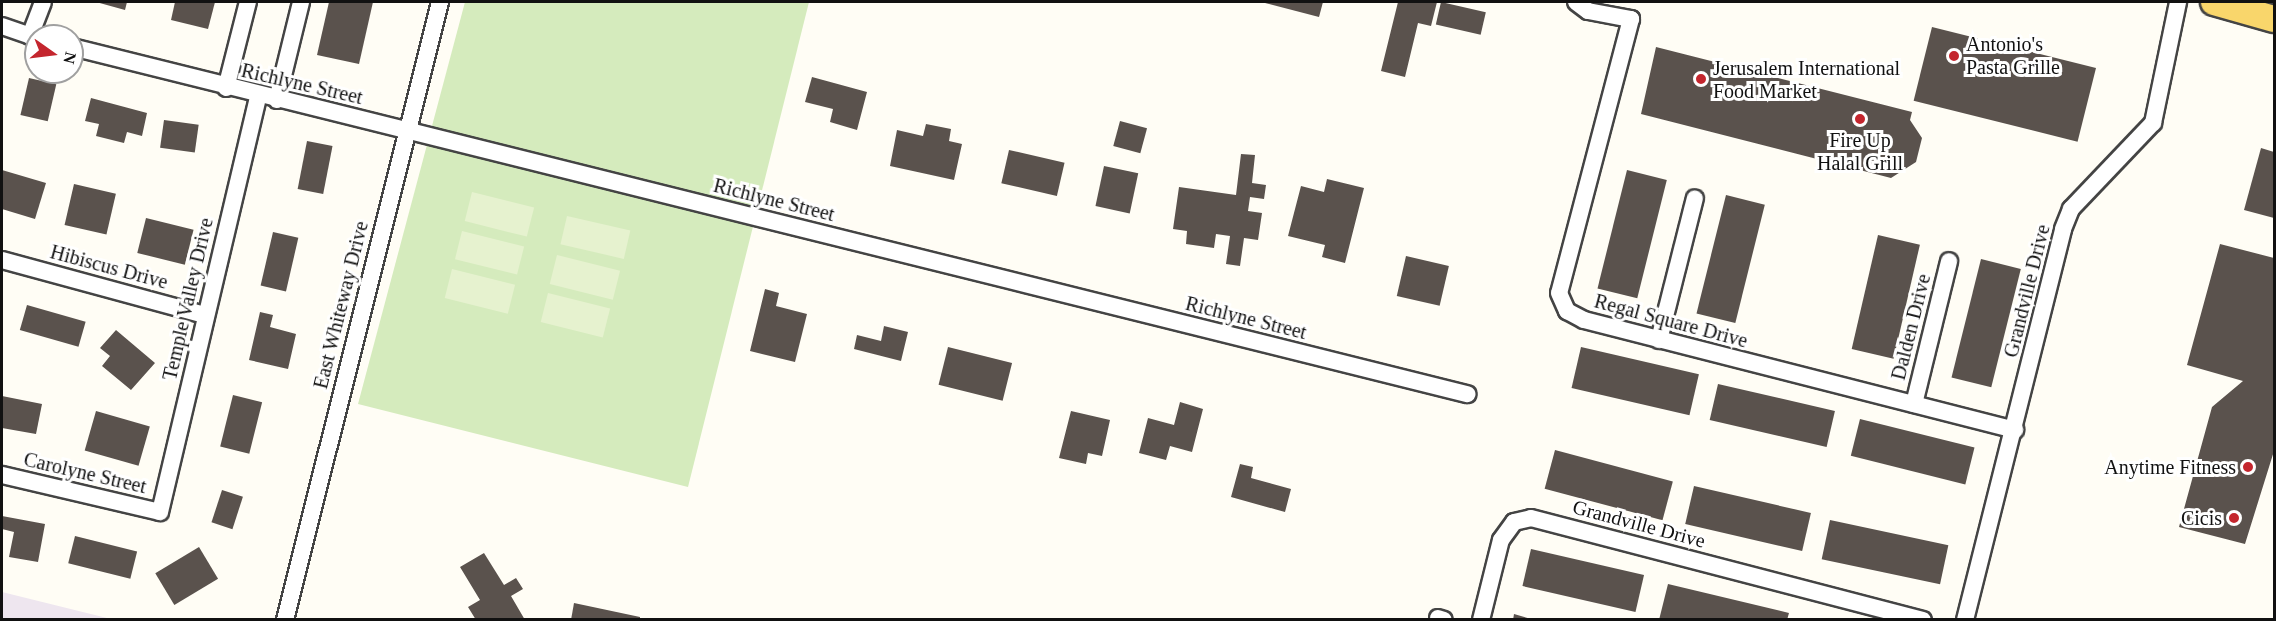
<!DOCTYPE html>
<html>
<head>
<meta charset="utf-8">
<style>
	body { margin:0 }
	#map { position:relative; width:2276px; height:621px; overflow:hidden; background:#fffdf5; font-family:Georgia,serif }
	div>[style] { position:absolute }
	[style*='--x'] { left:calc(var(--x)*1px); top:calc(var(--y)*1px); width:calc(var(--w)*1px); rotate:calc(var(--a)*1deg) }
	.industrial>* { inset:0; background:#eee6ef }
	.green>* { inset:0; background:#d5ebbd }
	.pitch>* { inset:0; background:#e6f2cf; transform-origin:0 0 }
	.building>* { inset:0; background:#5a524d; transform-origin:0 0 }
	.roads { filter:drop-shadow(2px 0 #444) drop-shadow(-2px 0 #444) drop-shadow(0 2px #444) drop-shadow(0 -2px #444) }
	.street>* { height:16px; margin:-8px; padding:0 8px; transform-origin:8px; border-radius:8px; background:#fff }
	.primary>* { height:26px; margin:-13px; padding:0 13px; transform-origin:13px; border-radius:13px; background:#f9d66b }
	.dots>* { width:16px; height:16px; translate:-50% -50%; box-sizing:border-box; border:3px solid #fff; border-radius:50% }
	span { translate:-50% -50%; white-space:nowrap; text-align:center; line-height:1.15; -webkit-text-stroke:6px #fff; paint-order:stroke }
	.poi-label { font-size:20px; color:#111 }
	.left { translate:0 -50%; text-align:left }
	.right { translate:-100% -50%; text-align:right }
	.street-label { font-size:20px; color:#111 }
	.frame { position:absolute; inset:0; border:3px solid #111; pointer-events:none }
	.north { position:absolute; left:24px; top:24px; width:60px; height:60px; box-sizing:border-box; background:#fff; border:2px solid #a0a0a0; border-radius:50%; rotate:104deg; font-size:16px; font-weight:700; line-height:24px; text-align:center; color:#111 }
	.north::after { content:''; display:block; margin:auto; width:21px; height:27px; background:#c4262e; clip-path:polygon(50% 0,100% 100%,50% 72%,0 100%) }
</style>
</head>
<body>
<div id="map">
	<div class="industrial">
		<div style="clip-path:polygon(2px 592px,111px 619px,2px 619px)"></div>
	</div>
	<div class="green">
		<div style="clip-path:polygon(465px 2px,809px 2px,688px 487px,358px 404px)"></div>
	</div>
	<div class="pitch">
		<div style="left:472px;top:192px;width:64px;height:30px;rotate:14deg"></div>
		<div style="left:567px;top:216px;width:65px;height:29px;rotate:13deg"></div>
		<div style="left:462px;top:231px;width:64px;height:29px;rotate:14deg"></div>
		<div style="left:557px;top:255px;width:65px;height:30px;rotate:14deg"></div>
		<div style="left:452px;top:269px;width:65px;height:30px;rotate:14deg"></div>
		<div style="left:548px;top:293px;width:64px;height:30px;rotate:14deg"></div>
	</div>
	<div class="building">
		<div style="clip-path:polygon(96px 2px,127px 2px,125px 10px)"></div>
		<div style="clip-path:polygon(175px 2px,215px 2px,208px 29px,171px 20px)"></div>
		<div style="clip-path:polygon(329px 2px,373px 2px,359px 64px,317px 55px)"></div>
		<div style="clip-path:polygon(1261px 2px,1323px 2px,1319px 17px)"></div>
		<div style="clip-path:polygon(1398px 2px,1437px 2px,1431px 26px,1418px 23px,1405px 77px,1381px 71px)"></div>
		<div style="left:1441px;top:2px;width:46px;height:23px;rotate:13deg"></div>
		<div style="left:1932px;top:27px;width:169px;height:76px;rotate:14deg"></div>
		<div style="clip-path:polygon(1656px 47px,1912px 112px,1910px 120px,1922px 138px,1916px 162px,1891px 178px,1641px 114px)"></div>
		<div style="clip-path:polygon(812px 77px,867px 92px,857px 130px,830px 122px,833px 109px,805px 102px)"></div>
		<div style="left:29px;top:78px;width:28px;height:38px;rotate:13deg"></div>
		<div style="clip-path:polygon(91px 98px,147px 113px,142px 136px,127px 132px,124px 143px,96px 136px,99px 124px,85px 121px)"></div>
		<div style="left:164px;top:120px;width:35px;height:28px;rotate:8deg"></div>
		<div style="left:1120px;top:121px;width:28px;height:26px;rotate:15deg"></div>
		<div style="clip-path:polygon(926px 124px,951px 129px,949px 141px,962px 144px,954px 180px,890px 166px,897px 130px,923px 136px)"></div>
		<div style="left:307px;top:141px;width:26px;height:49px;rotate:11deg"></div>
		<div style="clip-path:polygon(2261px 148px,2274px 152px,2274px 218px,2244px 210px)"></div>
		<div style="left:1009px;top:150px;width:57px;height:34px;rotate:13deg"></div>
		<div style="clip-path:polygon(1241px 154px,1255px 155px,1252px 183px,1266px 185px,1264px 199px,1250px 197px,1248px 211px,1262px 213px,1258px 240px,1244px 238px,1240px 266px,1226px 264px,1230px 236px,1216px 234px,1214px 248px,1186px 244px,1187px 231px,1173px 229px,1179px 187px,1236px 195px)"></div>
		<div style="left:1104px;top:166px;width:35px;height:41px;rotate:12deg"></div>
		<div style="clip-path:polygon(2px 170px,46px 183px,35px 219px,2px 209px)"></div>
		<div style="left:1627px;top:170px;width:41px;height:122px;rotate:14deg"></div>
		<div style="clip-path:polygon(1327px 179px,1364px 188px,1345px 263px,1322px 257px,1325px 245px,1288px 236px,1301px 186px,1324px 192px)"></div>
		<div style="left:74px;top:184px;width:43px;height:42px;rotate:13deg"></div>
		<div style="left:1726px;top:195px;width:40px;height:122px;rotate:14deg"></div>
		<div style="left:146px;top:218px;width:49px;height:36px;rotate:14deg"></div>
		<div style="left:273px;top:232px;width:26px;height:55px;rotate:13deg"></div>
		<div style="left:1878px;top:235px;width:43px;height:117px;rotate:13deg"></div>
		<div style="clip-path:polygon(2220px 244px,2274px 258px,2274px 451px,2245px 544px,2179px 527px,2212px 407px,2243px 381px,2187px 365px)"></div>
		<div style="left:1406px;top:256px;width:44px;height:41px;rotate:13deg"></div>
		<div style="left:1981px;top:259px;width:41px;height:122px;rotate:14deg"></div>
		<div style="clip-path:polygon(765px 289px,779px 293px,776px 306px,807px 314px,795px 362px,750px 351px)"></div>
		<div style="left:27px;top:305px;width:61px;height:26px;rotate:16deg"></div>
		<div style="clip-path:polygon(260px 312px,273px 315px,270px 327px,296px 334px,288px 369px,249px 360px)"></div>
		<div style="clip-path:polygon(884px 326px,908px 332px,901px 361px,854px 349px,857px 335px,881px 341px)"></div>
		<div style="clip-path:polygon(116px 330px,155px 363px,131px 390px,102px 366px,110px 356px,100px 348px)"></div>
		<div style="left:948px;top:347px;width:66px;height:39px;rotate:14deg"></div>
		<div style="left:1581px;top:347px;width:121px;height:42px;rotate:13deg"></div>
		<div style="left:1718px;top:384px;width:120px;height:37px;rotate:13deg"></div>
		<div style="left:233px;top:395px;width:30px;height:53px;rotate:14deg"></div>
		<div style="clip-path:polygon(2px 396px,42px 404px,36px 434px,2px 428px)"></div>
		<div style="clip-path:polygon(1180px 402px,1203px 409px,1192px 452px,1170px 446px,1166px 460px,1139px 453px,1148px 418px,1174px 425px)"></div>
		<div style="left:96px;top:411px;width:56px;height:41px;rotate:16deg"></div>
		<div style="clip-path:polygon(1071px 411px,1110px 420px,1102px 456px,1088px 453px,1086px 464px,1059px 458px)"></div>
		<div style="left:1860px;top:419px;width:118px;height:38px;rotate:14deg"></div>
		<div style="left:1555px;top:450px;width:122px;height:40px;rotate:15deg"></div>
		<div style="clip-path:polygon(1240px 464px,1253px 467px,1251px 478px,1291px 489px,1285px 512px,1231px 497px)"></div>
		<div style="left:1694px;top:486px;width:120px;height:39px;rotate:13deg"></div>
		<div style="left:222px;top:490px;width:22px;height:34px;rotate:18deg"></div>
		<div style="clip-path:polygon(2px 516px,45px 524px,38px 562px,9px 557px,14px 532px,2px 529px)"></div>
		<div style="left:1830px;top:520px;width:121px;height:40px;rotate:12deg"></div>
		<div style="left:75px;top:536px;width:64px;height:28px;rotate:14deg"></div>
		<div style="left:199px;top:547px;width:37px;height:51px;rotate:59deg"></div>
		<div style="left:1531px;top:549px;width:116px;height:38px;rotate:13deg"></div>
		<div style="clip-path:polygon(484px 553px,504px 585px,516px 578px,523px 589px,511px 596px,525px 620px,476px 620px,468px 607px,480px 600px,460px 567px)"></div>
		<div style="clip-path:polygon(1668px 584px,1789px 613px,1787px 620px,1659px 620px)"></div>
		<div style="clip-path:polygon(574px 603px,640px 617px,640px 620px,571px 620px)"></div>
		<div style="clip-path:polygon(1514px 614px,1531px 619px,1531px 620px,1513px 620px)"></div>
	</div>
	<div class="roads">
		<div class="street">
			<div style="--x:1576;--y:2;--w:15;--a:37"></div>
			<div style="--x:1588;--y:11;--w:44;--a:10.5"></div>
			<div style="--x:1631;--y:19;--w:283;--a:104.7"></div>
			<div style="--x:1559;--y:293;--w:20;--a:66"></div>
			<div style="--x:1567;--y:311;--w:19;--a:28"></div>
			<div style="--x:1584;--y:320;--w:445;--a:14.3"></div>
			<div style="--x:2;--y:26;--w:36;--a:19"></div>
			<div style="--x:30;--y:36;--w:36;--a:-69"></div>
			<div style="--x:72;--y:47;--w:1438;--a:13.97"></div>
			<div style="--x:226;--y:88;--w:89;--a:-75.7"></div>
			<div style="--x:277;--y:100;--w:101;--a:-76.2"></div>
			<div style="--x:2;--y:260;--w:210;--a:15.2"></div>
			<div style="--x:1659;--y:340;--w:146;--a:-75.8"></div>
			<div style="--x:1914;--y:404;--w:147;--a:-76.2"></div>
			<div style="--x:2;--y:475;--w:162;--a:13.2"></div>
			<div style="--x:160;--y:512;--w:427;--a:-76.7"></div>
			<div style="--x:1438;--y:618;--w:6;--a:18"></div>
			<div style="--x:285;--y:620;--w:637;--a:-75.92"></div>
			<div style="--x:1481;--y:620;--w:82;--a:-76"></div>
			<div style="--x:1501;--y:540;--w:22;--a:-54"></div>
			<div style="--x:1514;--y:522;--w:17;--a:-13"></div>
			<div style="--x:1531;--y:518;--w:405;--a:14.6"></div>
			<div style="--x:1965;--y:620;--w:403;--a:-75.9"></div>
			<div style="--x:2063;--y:229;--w:22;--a:-68"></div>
			<div style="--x:2071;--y:209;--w:119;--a:-46.4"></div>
			<div style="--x:2153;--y:123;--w:124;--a:-78.3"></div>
		</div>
		<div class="primary">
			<div style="--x:2214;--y:2;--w:62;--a:15.8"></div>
		</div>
	</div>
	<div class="dots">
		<div style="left:1954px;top:56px;background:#c4262e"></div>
		<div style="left:1701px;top:79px;background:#c4262e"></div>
		<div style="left:1860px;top:119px;background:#c4262e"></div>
		<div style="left:2248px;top:467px;background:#c4262e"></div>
		<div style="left:2234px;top:518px;background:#c4262e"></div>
	</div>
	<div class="poi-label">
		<span class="left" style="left:1966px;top:56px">Antonio's<br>Pasta Grille</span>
		<span class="left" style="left:1713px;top:80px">Jerusalem International<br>Food Market</span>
		<span style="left:1860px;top:152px">Fire Up<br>Halal Grill</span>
		<span class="right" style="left:2236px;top:467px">Anytime Fitness</span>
		<span class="right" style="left:2222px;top:518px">Cicis</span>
	</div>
	<div class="street-label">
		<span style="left:302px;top:84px;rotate:13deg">Richlyne Street</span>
		<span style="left:774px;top:200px;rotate:14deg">Richlyne Street</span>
		<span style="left:109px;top:267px;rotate:15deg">Hibiscus Drive</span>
		<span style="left:2027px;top:291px;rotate:-76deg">Grandville Drive</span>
		<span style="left:188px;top:299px;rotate:-77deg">Temple Valley Drive</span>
		<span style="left:341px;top:305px;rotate:-76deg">East Whiteway Drive</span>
		<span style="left:1246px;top:318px;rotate:14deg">Richlyne Street</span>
		<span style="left:1671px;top:321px;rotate:15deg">Regal Square Drive</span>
		<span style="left:1911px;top:327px;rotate:-76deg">Dalden Drive</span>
		<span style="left:85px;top:473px;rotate:13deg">Carolyne Street</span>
		<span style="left:1639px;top:524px;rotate:15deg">Grandville Drive</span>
	</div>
	<div class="frame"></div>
	<div class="north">N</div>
</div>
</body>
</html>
